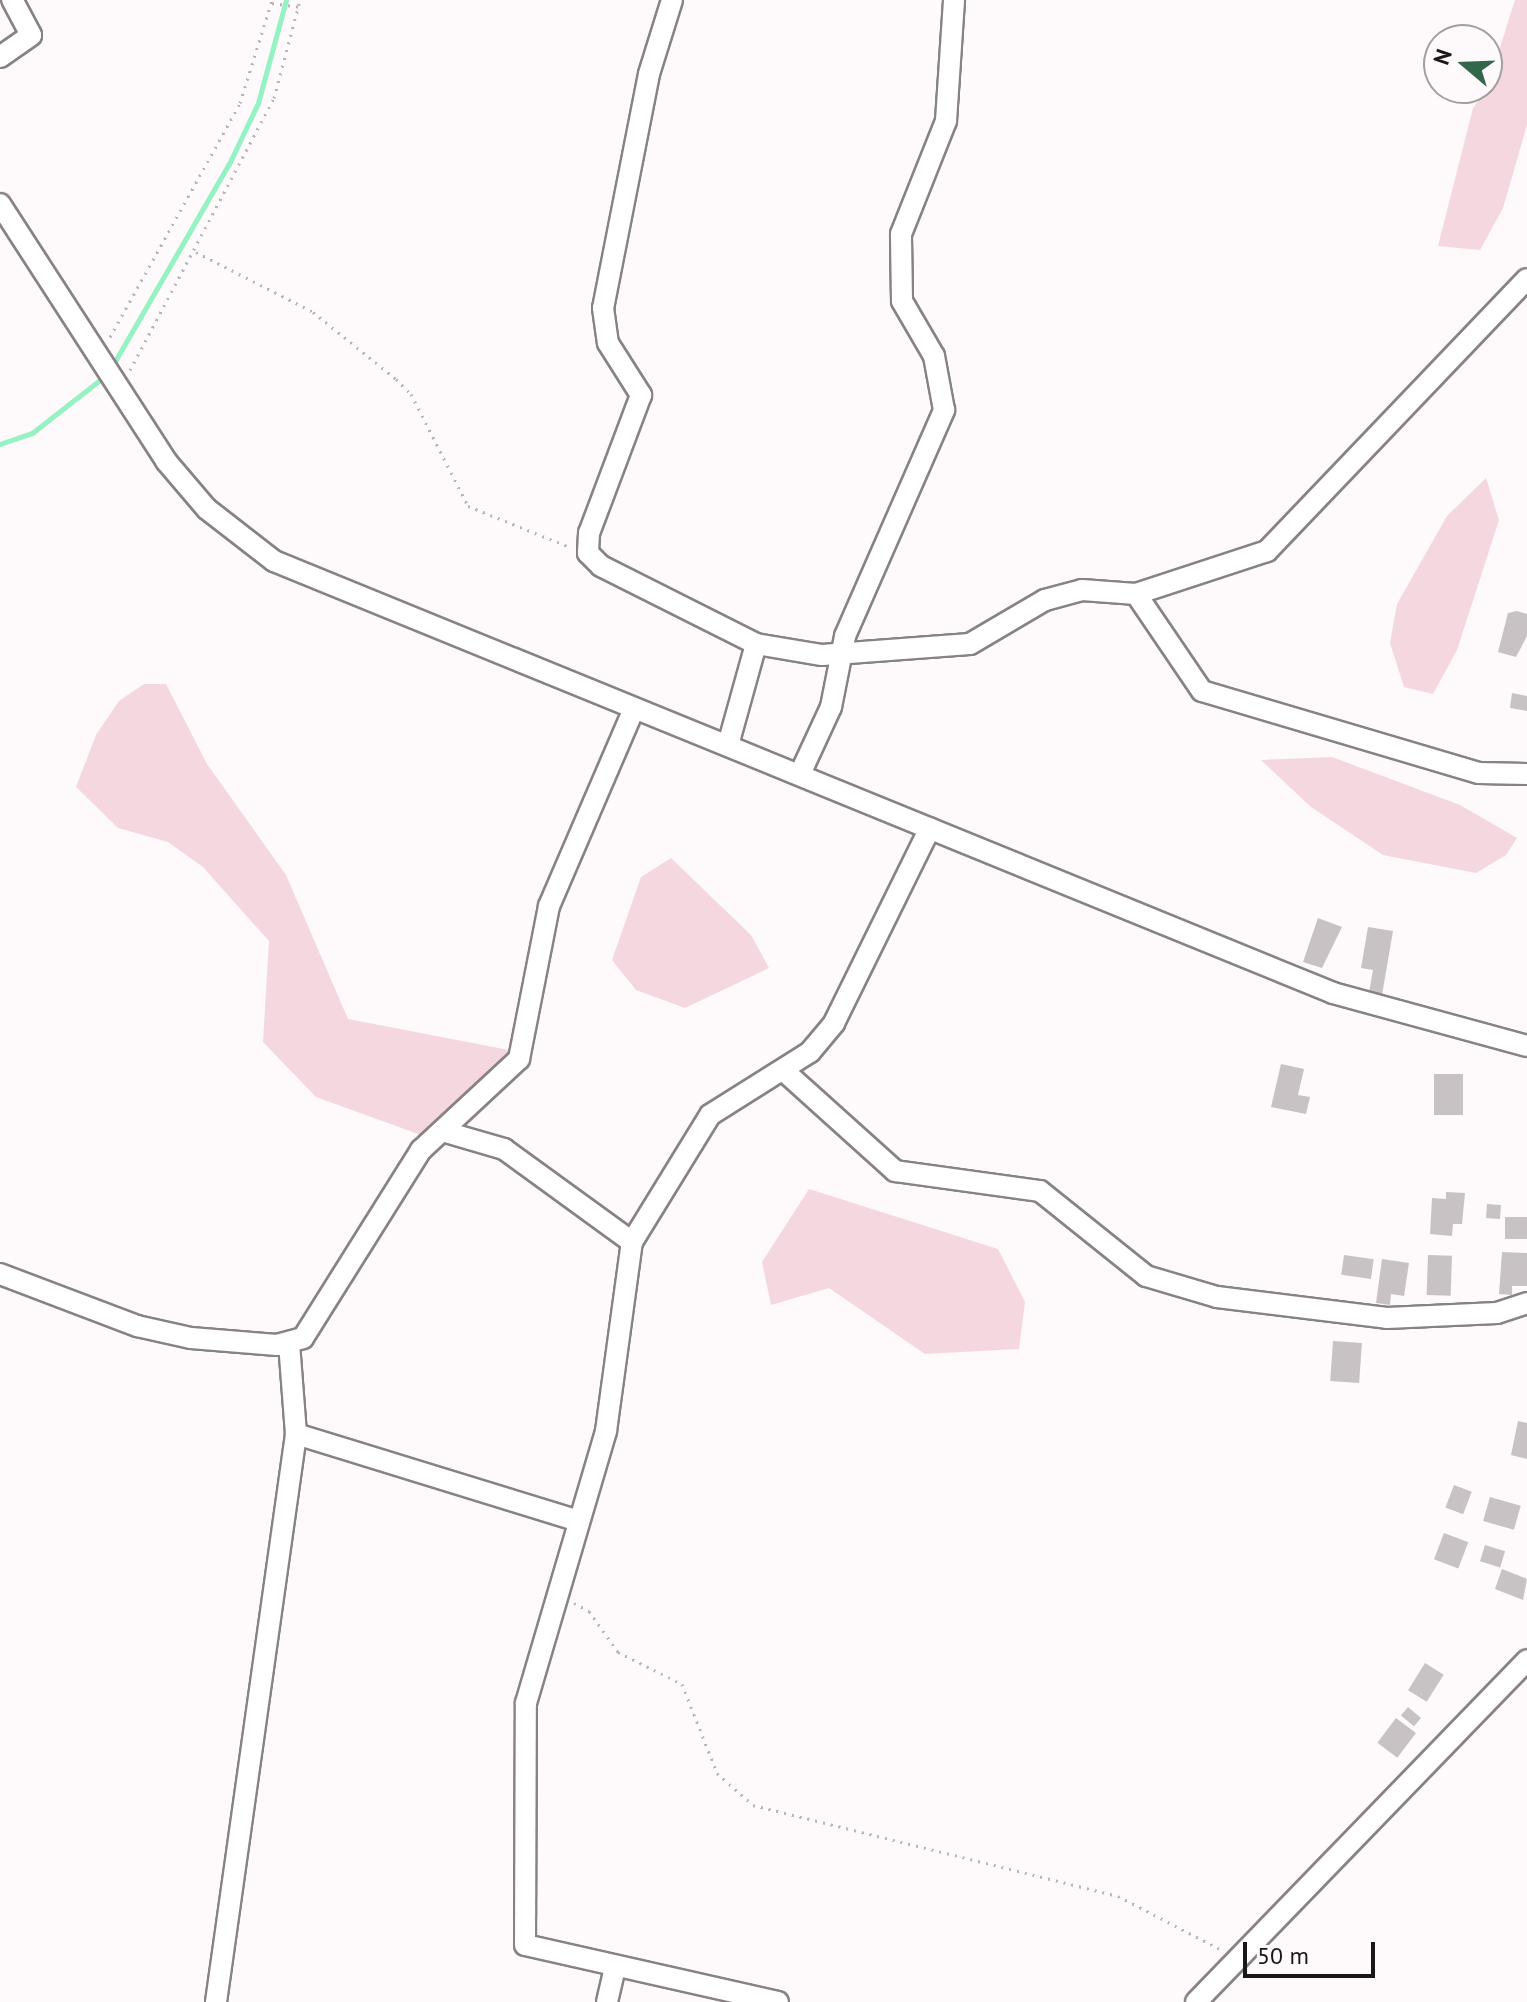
<!DOCTYPE html>
<html>
<head>
<meta charset="utf-8">
<style>
	body { margin:0 }
	#map { position:relative; width:1527px; height:2002px; overflow:hidden; background:#fef9fa; font-family:"PT Sans",sans-serif }
	div>[style] { position:absolute }
	[style*='--x'] { left:calc(var(--x)*1px); top:calc(var(--y)*1px); width:calc(var(--w)*1px); rotate:calc(var(--a)*1deg) }
	.green>* { inset:0; background:#f5d8df }
	.stream>* { height:5px; margin:-2.5px; padding:0 2.5px; transform-origin:2.5px; border-radius:2.5px; background:#95f2c2 }
	.building>* { inset:0; background:#c9c2c4; transform-origin:0 0 }
	.path>* { height:3px; margin-top:-1.5px; transform-origin:0; background:repeating-linear-gradient(90deg,#b9b5b6 0 2px,transparent 0 8px) }
	.roads { filter:drop-shadow(2px 0 #898284) drop-shadow(-2px 0 #898284) drop-shadow(0 2px #898284) drop-shadow(0 -2px #898284) }
	.minor>* { height:20px; margin:-10px; padding:0 10px; transform-origin:10px; border-radius:10px; background:#fff }
	span { translate:-50% -50%; white-space:nowrap; text-align:center; line-height:1.15; -webkit-text-stroke:8px #fef9fa; paint-order:stroke }
	.north { position:absolute; left:1423px; top:24px; width:80px; height:80px; box-sizing:border-box; background:#fef9fa; border:2px solid #a39fa0; border-radius:50%; rotate:289deg; font-size:22px; font-weight:700; line-height:32px; text-align:center; color:#1a1718 }
	.north::after { content:''; display:block; margin:auto; width:28px; height:36px; background:#32674c; clip-path:polygon(50% 0,100% 100%,50% 72%,0 100%) }
	.scale { position:absolute; left:1243px; top:1942px; width:132px; height:36px; box-sizing:border-box; border:4px solid #1a1718; border-top:0; padding-left:10px; font-size:24px; line-height:28px; white-space:nowrap; color:#1a1718; -webkit-text-stroke:6px #fef9fa; paint-order:stroke }
</style>
</head>
<body>
<div id="map">
	<div class="green">
		<div style="clip-path:polygon(1515px 0,1527px 0,1527px 125px,1503px 208px,1480px 250px,1438px 246px,1473px 108px,1487px 88px)"></div>
		<div style="clip-path:polygon(1486px 478px,1499px 520px,1457px 650px,1433px 694px,1404px 687px,1390px 643px,1397px 604px,1447px 516px)"></div>
		<div style="clip-path:polygon(144px 684px,166px 684px,207px 764px,286px 875px,348px 1019px,514px 1051px,421px 1135px,316px 1097px,263px 1042px,269px 941px,203px 867px,168px 842px,118px 828px,76px 787px,96px 735px,119px 701px)"></div>
		<div style="clip-path:polygon(1332px 757px,1460px 805px,1517px 838px,1506px 855px,1476px 873px,1383px 855px,1311px 807px,1261px 760px)"></div>
		<div style="clip-path:polygon(671px 858px,751px 935px,769px 968px,685px 1008px,636px 990px,612px 960px,641px 877px)"></div>
		<div style="clip-path:polygon(809px 1189px,998px 1249px,1025px 1302px,1019px 1349px,925px 1354px,829px 1288px,771px 1305px,762px 1262px)"></div>
	</div>
	<div class="stream">
		<div style="--x:111;--y:368;--w:236;--a:-60"></div>
		<div style="--x:229;--y:164;--w:68;--a:-64.6"></div>
		<div style="--x:258;--y:103;--w:107;--a:-74.8"></div>
		<div style="--x:0;--y:444;--w:34;--a:-19"></div>
		<div style="--x:32;--y:433;--w:93;--a:-38"></div>
	</div>
	<div class="building">
		<div style="clip-path:polygon(1517px 611px,1527px 614px,1527px 636px,1516px 657px,1498px 652px,1508px 613px)"></div>
		<div style="clip-path:polygon(1512px 693px,1527px 696px,1527px 711px,1510px 708px)"></div>
		<div style="clip-path:polygon(1318px 918px,1342px 927px,1322px 968px,1303px 962px)"></div>
		<div style="clip-path:polygon(1368px 927px,1393px 931px,1382px 995px,1369px 992px,1373px 970px,1361px 968px)"></div>
		<div style="clip-path:polygon(1281px 1064px,1304px 1069px,1298px 1095px,1310px 1097px,1306px 1114px,1271px 1107px)"></div>
		<div style="left:1463px;top:1074px;width:41px;height:29px;rotate:90deg"></div>
		<div style="clip-path:polygon(1446px 1192px,1465px 1193px,1462px 1224px,1453px 1224px,1452px 1236px,1430px 1234px,1432px 1198px,1446px 1199px)"></div>
		<div style="left:1487px;top:1204px;width:14px;height:14px;rotate:4deg"></div>
		<div style="left:1505px;top:1217px;width:22px;height:22px"></div>
		<div style="clip-path:polygon(1502px 1252px,1527px 1253px,1527px 1286px,1512px 1286px,1512px 1295px,1499px 1294px)"></div>
		<div style="left:1344px;top:1255px;width:30px;height:20px;rotate:8deg"></div>
		<div style="left:1428px;top:1255px;width:24px;height:40px;rotate:2deg"></div>
		<div style="clip-path:polygon(1382px 1259px,1409px 1263px,1404px 1296px,1391px 1294px,1390px 1305px,1376px 1303px)"></div>
		<div style="left:1333px;top:1341px;width:29px;height:40px;rotate:4deg"></div>
		<div style="clip-path:polygon(1518px 1421px,1527px 1423px,1527px 1459px,1511px 1455px)"></div>
		<div style="left:1454px;top:1485px;width:19px;height:24px;rotate:21deg"></div>
		<div style="left:1490px;top:1497px;width:32px;height:25px;rotate:16deg"></div>
		<div style="left:1444px;top:1533px;width:26px;height:28px;rotate:21deg"></div>
		<div style="left:1485px;top:1545px;width:21px;height:17px;rotate:17deg"></div>
		<div style="clip-path:polygon(1502px 1569px,1527px 1579px,1523px 1600px,1495px 1589px)"></div>
		<div style="left:1425px;top:1663px;width:22px;height:32px;rotate:32deg"></div>
		<div style="left:1408px;top:1707px;width:17px;height:11px;rotate:40deg"></div>
		<div style="left:1396px;top:1718px;width:25px;height:31px;rotate:37deg"></div>
	</div>
	<div class="path">
		<div style="--x:272;--y:3;--w:27;--a:8"></div>
		<div style="--x:196;--y:252;--w:131;--a:27.1"></div>
		<div style="--x:313;--y:312;--w:107;--a:38.9"></div>
		<div style="--x:396;--y:379;--w:21;--a:45"></div>
		<div style="--x:411;--y:394;--w:126;--a:63"></div>
		<div style="--x:468;--y:506;--w:110;--a:21.9"></div>
		<div style="--x:110;--y:337;--w:268;--a:-60.9"></div>
		<div style="--x:240;--y:103;--w:108;--a:-72.7"></div>
		<div style="--x:130;--y:370;--w:308;--a:-62.1"></div>
		<div style="--x:274;--y:98;--w:101;--a:-75.1"></div>
		<div style="--x:574;--y:1603;--w:17;--a:28"></div>
		<div style="--x:589;--y:1611;--w:50;--a:54.7"></div>
		<div style="--x:618;--y:1652;--w:72;--a:26.6"></div>
		<div style="--x:682;--y:1684;--w:96;--a:68.5"></div>
		<div style="--x:717;--y:1773;--w:48;--a:41.6"></div>
		<div style="--x:753;--y:1805;--w:376;--a:14"></div>
		<div style="--x:1118;--y:1896;--w:115;--a:27.5"></div>
	</div>
	<div class="roads">
		<div class="minor">
			<div style="--x:672;--y:0;--w:77;--a:107.3"></div>
			<div style="--x:649;--y:74;--w:238;--a:101.1"></div>
			<div style="--x:603;--y:308;--w:35;--a:82"></div>
			<div style="--x:608;--y:343;--w:62;--a:57.6"></div>
			<div style="--x:641;--y:395;--w:147;--a:110.6"></div>
			<div style="--x:589;--y:533;--w:20;--a:93"></div>
			<div style="--x:588;--y:553;--w:18;--a:45"></div>
			<div style="--x:601;--y:566;--w:174;--a:26.7"></div>
			<div style="--x:756;--y:644;--w:67;--a:9.5"></div>
			<div style="--x:822;--y:655;--w:148;--a:-4.3"></div>
			<div style="--x:970;--y:644;--w:87;--a:-30.4"></div>
			<div style="--x:1045;--y:600;--w:38;--a:-15"></div>
			<div style="--x:1082;--y:590;--w:54;--a:4.2"></div>
			<div style="--x:1136;--y:594;--w:117;--a:55.8"></div>
			<div style="--x:1202;--y:691;--w:289;--a:16.5"></div>
			<div style="--x:1479;--y:773;--w:48;--a:1.2"></div>
			<div style="--x:0;--y:57;--w:38;--a:-35"></div>
			<div style="--x:31;--y:35;--w:40;--a:-118"></div>
			<div style="--x:0;--y:204;--w:306;--a:57.1"></div>
			<div style="--x:166;--y:461;--w:63;--a:49.5"></div>
			<div style="--x:207;--y:509;--w:85;--a:37.8"></div>
			<div style="--x:274;--y:561;--w:1144;--a:22.19"></div>
			<div style="--x:1333;--y:993;--w:201;--a:15.3"></div>
			<div style="--x:1136;--y:594;--w:138;--a:-18.2"></div>
			<div style="--x:1267;--y:551;--w:376;--a:-46.3"></div>
			<div style="--x:728;--y:745;--w:105;--a:-74.5"></div>
			<div style="--x:800;--y:774;--w:74;--a:-65.2"></div>
			<div style="--x:831;--y:707;--w:72;--a:-78.8"></div>
			<div style="--x:845;--y:636;--w:247;--a:-66.3"></div>
			<div style="--x:944;--y:410;--w:55;--a:-100.5"></div>
			<div style="--x:934;--y:356;--w:64;--a:-120.2"></div>
			<div style="--x:902;--y:301;--w:67;--a:-90.9"></div>
			<div style="--x:901;--y:234;--w:122;--a:-68.3"></div>
			<div style="--x:946;--y:121;--w:121;--a:-86.2"></div>
			<div style="--x:783;--y:1070;--w:151;--a:42"></div>
			<div style="--x:895;--y:1171;--w:146;--a:7.9"></div>
			<div style="--x:1040;--y:1191;--w:136;--a:38.7"></div>
			<div style="--x:1146;--y:1276;--w:74;--a:16.5"></div>
			<div style="--x:1217;--y:1297;--w:171;--a:7"></div>
			<div style="--x:1387;--y:1318;--w:110;--a:-2.6"></div>
			<div style="--x:1497;--y:1313;--w:32;--a:-18"></div>
			<div style="--x:442;--y:1131;--w:65;--a:16.2"></div>
			<div style="--x:504;--y:1149;--w:158;--a:36"></div>
			<div style="--x:0;--y:1274;--w:147;--a:20.8"></div>
			<div style="--x:137;--y:1326;--w:55;--a:12.5"></div>
			<div style="--x:191;--y:1338;--w:86;--a:4.7"></div>
			<div style="--x:277;--y:1345;--w:27;--a:-15"></div>
			<div style="--x:303;--y:1338;--w:222;--a:-57.9"></div>
			<div style="--x:421;--y:1150;--w:134;--a:-42.9"></div>
			<div style="--x:519;--y:1059;--w:156;--a:-78.9"></div>
			<div style="--x:549;--y:906;--w:215;--a:-66.7"></div>
			<div style="--x:296;--y:1434;--w:293;--a:17.1"></div>
			<div style="--x:216;--y:2002;--w:574;--a:-81.98"></div>
			<div style="--x:296;--y:1434;--w:90;--a:-94.4"></div>
			<div style="--x:607;--y:2002;--w:36;--a:-77"></div>
			<div style="--x:778;--y:2002;--w:259;--a:-167.3"></div>
			<div style="--x:525;--y:1945;--w:242;--a:-89.8"></div>
			<div style="--x:526;--y:1703;--w:284;--a:-73.6"></div>
			<div style="--x:606;--y:1431;--w:191;--a:-82.2"></div>
			<div style="--x:632;--y:1242;--w:149;--a:-58.4"></div>
			<div style="--x:710;--y:1115;--w:118;--a:-32.2"></div>
			<div style="--x:810;--y:1052;--w:38;--a:-50"></div>
			<div style="--x:834;--y:1023;--w:217;--a:-63.8"></div>
			<div style="--x:1196;--y:2002;--w:476;--a:-45.9"></div>
		</div>
	</div>
	<div class="north">N</div>
	<div class="scale">50 m</div>
</div>
</body>
</html>
